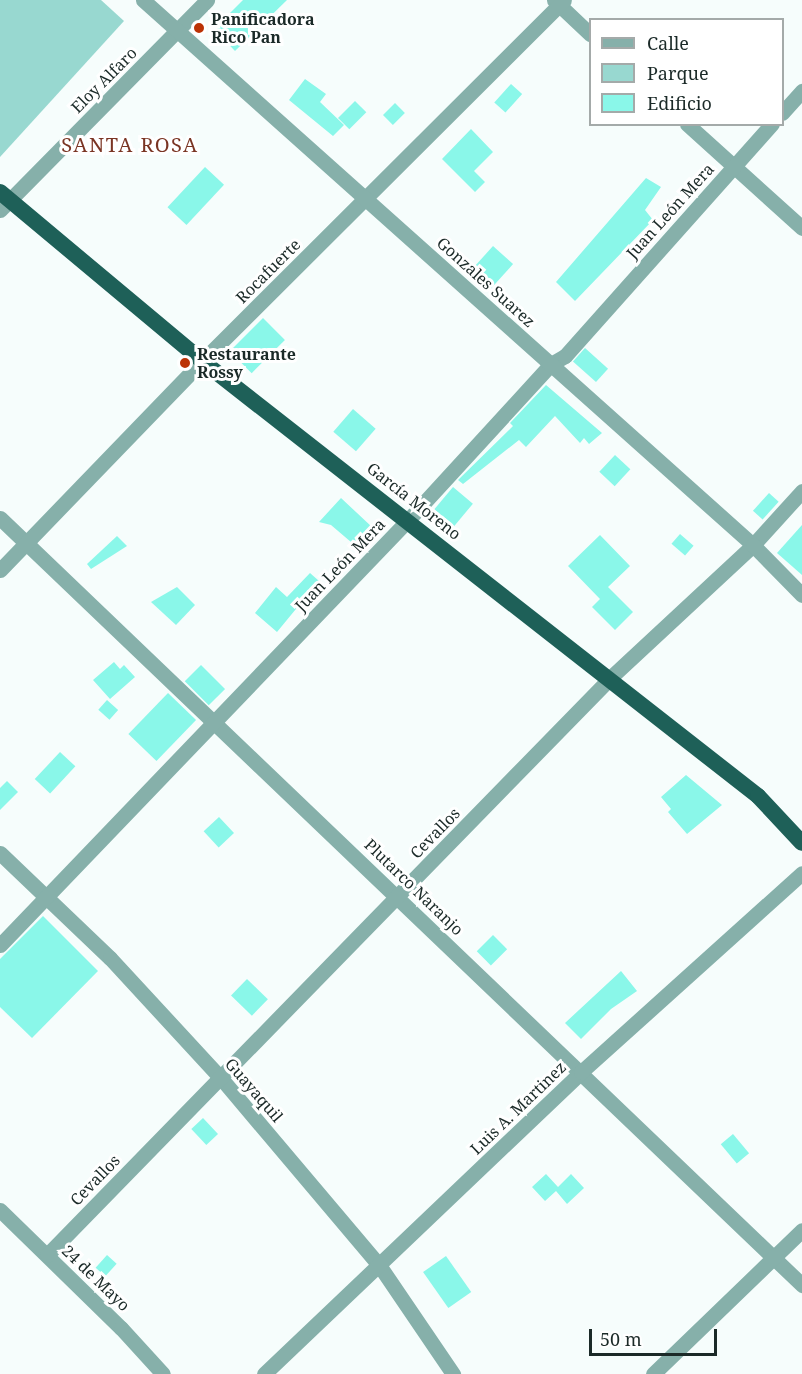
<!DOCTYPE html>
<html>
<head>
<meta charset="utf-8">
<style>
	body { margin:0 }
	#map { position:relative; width:802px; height:1374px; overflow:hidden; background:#f6fdfc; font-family:"Noto Serif",serif }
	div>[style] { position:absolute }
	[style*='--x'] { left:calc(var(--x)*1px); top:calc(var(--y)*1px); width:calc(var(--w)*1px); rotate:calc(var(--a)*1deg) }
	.green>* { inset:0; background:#98d8d0 }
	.building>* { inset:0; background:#8af7e9; transform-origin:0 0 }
	.minor>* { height:15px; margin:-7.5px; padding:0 7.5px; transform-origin:7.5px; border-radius:7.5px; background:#86b0aa }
	.tertiary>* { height:15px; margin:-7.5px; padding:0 7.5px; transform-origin:7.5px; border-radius:7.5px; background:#86b0aa }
	.trunk>* { height:16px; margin:-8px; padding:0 8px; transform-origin:8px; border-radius:8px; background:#1e6058 }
	.dots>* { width:16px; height:16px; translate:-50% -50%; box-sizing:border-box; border:3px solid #fff; border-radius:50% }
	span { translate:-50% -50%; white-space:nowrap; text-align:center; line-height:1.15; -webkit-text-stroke:6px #fff; paint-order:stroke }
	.poi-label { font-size:16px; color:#1b2a28; font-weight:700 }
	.left { translate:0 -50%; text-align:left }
	.street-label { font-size:16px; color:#1b2a28 }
	.quarter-label { font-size:20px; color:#7a3524; letter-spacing:1.5px }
	.legend { position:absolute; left:589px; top:18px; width:195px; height:108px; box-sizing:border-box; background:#fff; border:2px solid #a4aaa9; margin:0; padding:8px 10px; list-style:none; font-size:18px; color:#1b2a28 }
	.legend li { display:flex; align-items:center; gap:12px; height:30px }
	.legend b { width:30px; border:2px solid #a4aaa9 }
	.scale { position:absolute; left:589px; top:1329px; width:128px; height:27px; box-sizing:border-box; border:3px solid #1b2a28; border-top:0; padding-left:8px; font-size:18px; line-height:21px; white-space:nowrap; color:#1b2a28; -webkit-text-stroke:4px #fff; paint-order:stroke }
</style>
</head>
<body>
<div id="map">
	<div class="green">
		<div style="clip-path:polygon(0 0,101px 0,124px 21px,0 157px)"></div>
	</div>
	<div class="building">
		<div style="clip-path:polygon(243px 0,287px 0,235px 51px,214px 29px)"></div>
		<div style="clip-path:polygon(305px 79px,326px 94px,320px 102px,344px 125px,333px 136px,289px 100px)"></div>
		<div style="left:511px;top:84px;width:15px;height:25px;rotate:42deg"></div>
		<div style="left:355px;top:101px;width:16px;height:24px;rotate:45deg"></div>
		<div style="left:395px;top:103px;width:14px;height:17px;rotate:45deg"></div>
		<div style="clip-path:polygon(471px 129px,493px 152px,474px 171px,485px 182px,475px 192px,442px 159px)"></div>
		<div style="left:205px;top:167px;width:26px;height:55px;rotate:43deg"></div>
		<div style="clip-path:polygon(646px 178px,661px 187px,645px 210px,653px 220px,575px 301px,556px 282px)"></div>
		<div style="left:493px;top:246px;width:27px;height:33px;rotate:42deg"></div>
		<div style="left:263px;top:318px;width:31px;height:47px;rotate:45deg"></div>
		<div style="left:585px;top:348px;width:31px;height:18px;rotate:42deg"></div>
		<div style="clip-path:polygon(546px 385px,602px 433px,589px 444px,584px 438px,580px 443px,555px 416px,526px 447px,519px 440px,463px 484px,458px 480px,513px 426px,510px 423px)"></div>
		<div style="left:353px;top:409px;width:30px;height:30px;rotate:41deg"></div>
		<div style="left:615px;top:455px;width:21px;height:23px;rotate:43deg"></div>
		<div style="left:453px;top:487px;width:26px;height:29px;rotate:40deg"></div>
		<div style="left:769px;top:493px;width:13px;height:24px;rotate:42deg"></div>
		<div style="clip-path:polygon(341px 498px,372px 527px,368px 542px,365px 540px,358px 548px,331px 525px,319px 522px)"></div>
		<div style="clip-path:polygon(802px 525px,802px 575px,777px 553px)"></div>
		<div style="left:680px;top:534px;width:18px;height:13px;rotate:41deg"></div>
		<div style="clip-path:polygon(600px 535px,630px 566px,608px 587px,633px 612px,615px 630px,592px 607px,600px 599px,568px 566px)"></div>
		<div style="clip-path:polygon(117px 536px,127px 546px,91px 569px,87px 564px)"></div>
		<div style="clip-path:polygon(310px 573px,319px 581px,277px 632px,255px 613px,276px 587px,287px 597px)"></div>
		<div style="clip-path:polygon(177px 587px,195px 605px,176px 625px,151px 602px)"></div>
		<div style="clip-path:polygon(114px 662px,120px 669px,124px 665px,135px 677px,110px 699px,93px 680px)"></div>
		<div style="left:201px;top:665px;width:34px;height:23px;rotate:45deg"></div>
		<div style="left:168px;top:693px;width:39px;height:57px;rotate:44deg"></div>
		<div style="left:107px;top:700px;width:15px;height:13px;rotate:42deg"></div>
		<div style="left:60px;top:752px;width:21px;height:37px;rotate:43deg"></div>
		<div style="clip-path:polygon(686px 775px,722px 805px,687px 834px,668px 812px,671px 809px,661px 797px)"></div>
		<div style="clip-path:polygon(7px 781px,18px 792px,0 810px,0 788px)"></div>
		<div style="left:219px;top:817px;width:22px;height:21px;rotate:47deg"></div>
		<div style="clip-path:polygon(43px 916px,98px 971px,32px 1038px,0 1007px,0 959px)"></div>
		<div style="left:493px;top:935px;width:20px;height:23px;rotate:45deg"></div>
		<div style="clip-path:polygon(621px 971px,637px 991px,611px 1009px,581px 1039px,565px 1023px)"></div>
		<div style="left:247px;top:979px;width:29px;height:23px;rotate:44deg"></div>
		<div style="left:203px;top:1118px;width:22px;height:16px;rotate:47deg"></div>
		<div style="left:733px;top:1134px;width:25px;height:16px;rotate:50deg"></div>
		<div style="clip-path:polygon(546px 1174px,558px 1187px,571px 1174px,584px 1188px,567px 1204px,556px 1191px,545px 1201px,532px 1187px)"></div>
		<div style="left:107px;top:1255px;width:13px;height:17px;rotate:42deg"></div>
		<div style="left:446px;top:1256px;width:44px;height:28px;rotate:55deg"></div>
	</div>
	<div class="minor">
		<div style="--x:554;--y:0;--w:50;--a:43.4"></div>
		<div style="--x:782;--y:113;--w:30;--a:-48"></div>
		<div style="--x:687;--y:124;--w:155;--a:42.1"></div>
		<div style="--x:0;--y:210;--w:295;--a:-45.4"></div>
		<div style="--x:0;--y:518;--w:1110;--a:43.72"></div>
		<div style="--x:0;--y:570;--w:291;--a:-46"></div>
		<div style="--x:202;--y:361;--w:511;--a:-44.92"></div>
		<div style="--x:0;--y:853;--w:152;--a:43.7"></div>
		<div style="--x:110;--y:958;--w:162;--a:47.3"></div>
		<div style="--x:220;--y:1077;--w:246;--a:49.8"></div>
		<div style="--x:379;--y:1265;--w:132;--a:55.8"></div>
		<div style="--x:0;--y:945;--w:591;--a:-46.17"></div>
		<div style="--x:409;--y:519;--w:210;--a:-47.5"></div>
		<div style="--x:551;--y:364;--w:16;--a:-30"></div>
		<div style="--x:565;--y:356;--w:311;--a:-48.3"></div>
		<div style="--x:0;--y:1210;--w:169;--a:44.3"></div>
		<div style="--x:121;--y:1328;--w:62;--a:47.6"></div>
		<div style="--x:47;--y:1255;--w:806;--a:-45.7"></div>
		<div style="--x:610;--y:678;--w:195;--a:-42.9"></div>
		<div style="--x:753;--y:545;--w:73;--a:-47.8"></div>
		<div style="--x:264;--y:1374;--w:438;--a:-43.6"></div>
		<div style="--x:581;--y:1072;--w:297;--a:-42"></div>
		<div style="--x:653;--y:1374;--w:207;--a:-44"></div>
	</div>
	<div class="tertiary">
		<div style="--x:143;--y:0;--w:818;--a:41.78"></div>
		<div style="--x:753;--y:545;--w:70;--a:45.6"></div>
	</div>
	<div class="trunk">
		<div style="--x:0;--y:192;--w:263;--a:39.9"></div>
		<div style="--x:202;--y:361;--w:706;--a:38.04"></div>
		<div style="--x:758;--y:796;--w:64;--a:46.9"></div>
	</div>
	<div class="dots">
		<div style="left:199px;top:28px;background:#bb3205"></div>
		<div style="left:185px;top:363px;background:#bb3205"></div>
	</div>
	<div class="poi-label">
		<span class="left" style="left:211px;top:28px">Panificadora<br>Rico Pan</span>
		<span class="left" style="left:197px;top:363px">Restaurante<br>Rossy</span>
	</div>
	<div class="street-label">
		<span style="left:104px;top:80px;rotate:-45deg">Eloy Alfaro</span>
		<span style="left:670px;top:211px;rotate:-48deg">Juan León Mera</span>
		<span style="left:268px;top:271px;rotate:-45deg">Rocafuerte</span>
		<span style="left:486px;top:282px;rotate:42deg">Gonzales Suarez</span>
		<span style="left:414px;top:501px;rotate:38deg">García Moreno</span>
		<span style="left:340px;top:565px;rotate:-46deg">Juan León Mera</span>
		<span style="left:435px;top:833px;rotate:-46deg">Cevallos</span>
		<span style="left:414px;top:887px;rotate:44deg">Plutarco Naranjo</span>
		<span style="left:254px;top:1090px;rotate:49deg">Guayaquil</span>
		<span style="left:518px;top:1108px;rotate:-44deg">Luis A. Martinez</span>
		<span style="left:95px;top:1180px;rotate:-46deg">Cevallos</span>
		<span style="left:96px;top:1278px;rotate:44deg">24 de Mayo</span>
	</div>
	<div class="quarter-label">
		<span style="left:130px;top:144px">SANTA ROSA</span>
	</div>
	<ul class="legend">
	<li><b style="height:8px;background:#86b0aa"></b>Calle</li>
	<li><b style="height:16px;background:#98d8d0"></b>Parque</li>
	<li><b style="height:16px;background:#8af7e9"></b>Edificio</li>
	</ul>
	<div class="scale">50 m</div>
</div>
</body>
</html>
